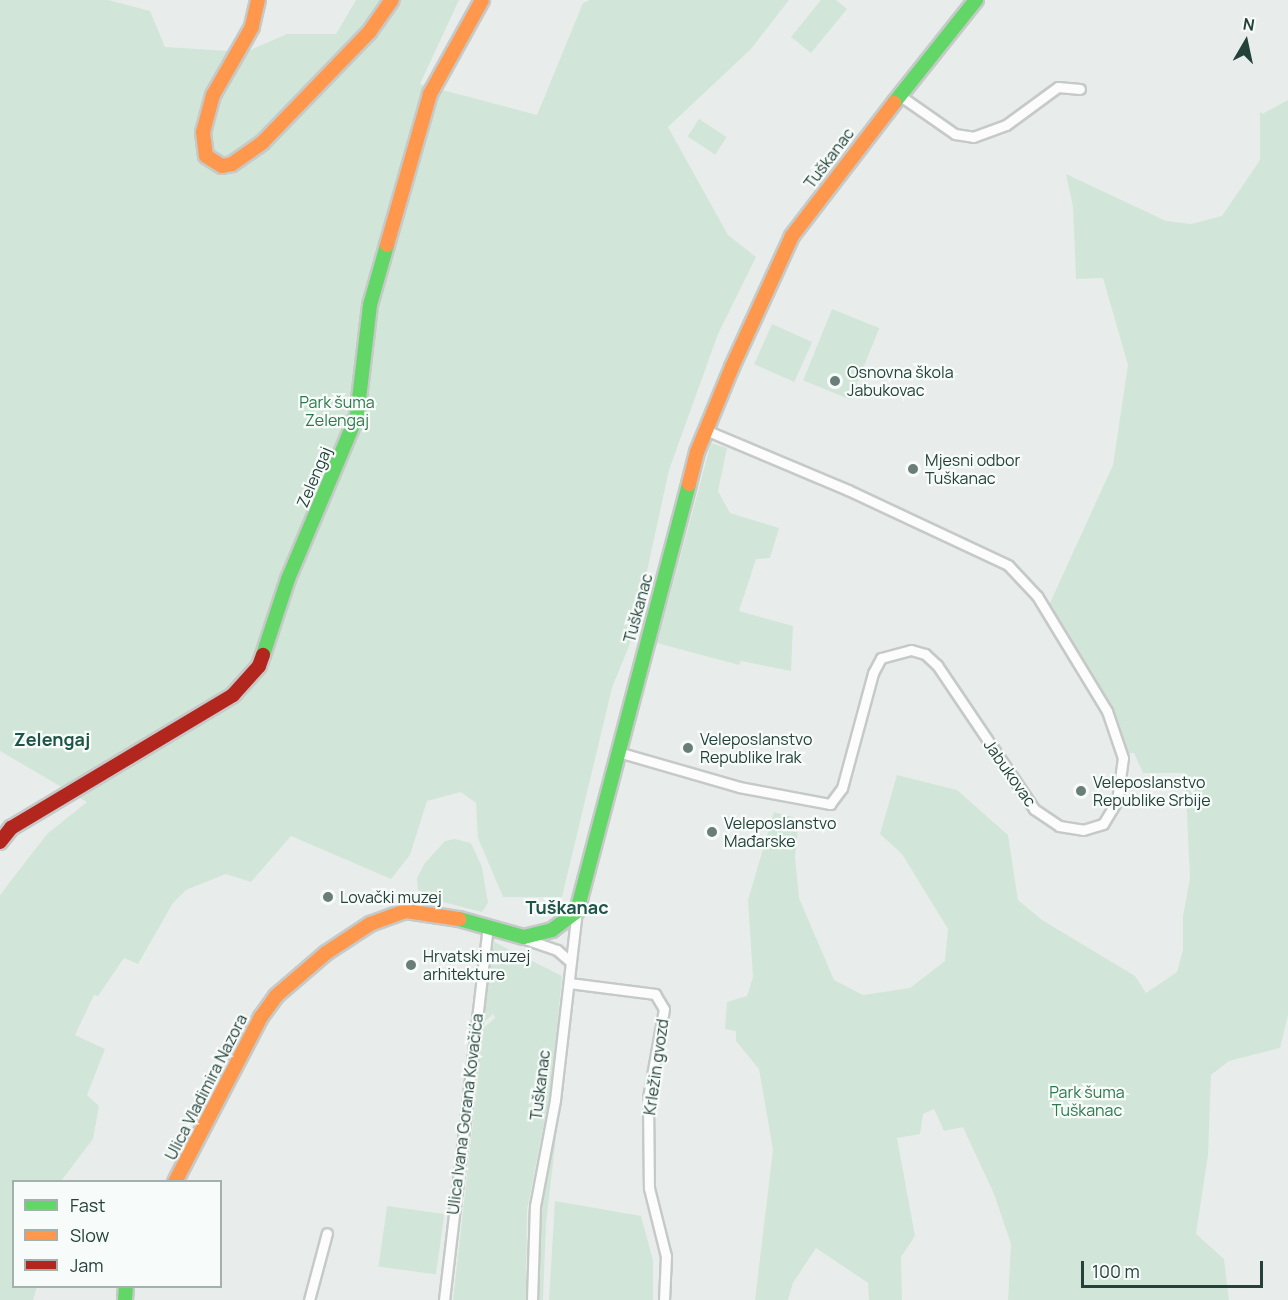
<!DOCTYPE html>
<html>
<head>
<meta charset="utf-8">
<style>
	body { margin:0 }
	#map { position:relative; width:1288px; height:1300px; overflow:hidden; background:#e8edeb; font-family:Manrope,sans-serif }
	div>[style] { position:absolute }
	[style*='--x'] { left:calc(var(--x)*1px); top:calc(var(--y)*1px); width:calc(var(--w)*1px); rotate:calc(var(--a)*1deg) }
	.green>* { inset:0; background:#d1e6d8; transform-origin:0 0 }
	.roads { filter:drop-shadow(2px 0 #c5cac8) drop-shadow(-2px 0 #c5cac8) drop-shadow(0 2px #c5cac8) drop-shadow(0 -2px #c5cac8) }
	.street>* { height:9px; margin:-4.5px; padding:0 4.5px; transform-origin:4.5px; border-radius:4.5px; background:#fcfcfc }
	.fast>* { height:14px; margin:-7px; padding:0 7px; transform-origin:7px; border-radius:7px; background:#63d668 }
	.slow>* { height:14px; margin:-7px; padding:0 7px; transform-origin:7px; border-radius:7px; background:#ff974d }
	.jam>* { height:14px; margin:-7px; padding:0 7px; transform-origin:7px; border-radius:7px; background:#b3261e }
	.dots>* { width:16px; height:16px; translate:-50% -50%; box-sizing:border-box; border:3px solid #f7fbf9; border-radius:50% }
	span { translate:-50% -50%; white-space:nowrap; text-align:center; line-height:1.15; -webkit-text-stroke:4.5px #f7fbf9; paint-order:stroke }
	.street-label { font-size:16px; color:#24423a }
	.poi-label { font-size:16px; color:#24423a }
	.left { translate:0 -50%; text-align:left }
	.park-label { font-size:16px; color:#2d7a4b }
	.neighbourhood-label { font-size:18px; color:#1f5548; font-weight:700 }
	.legend { position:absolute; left:12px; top:1180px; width:210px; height:108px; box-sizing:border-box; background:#f7fbf9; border:2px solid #a3b1ad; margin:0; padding:8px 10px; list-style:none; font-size:18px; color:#24423a }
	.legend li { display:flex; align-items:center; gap:12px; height:30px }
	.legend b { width:30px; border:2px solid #a3b1ad }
	.north { position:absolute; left:1216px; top:12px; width:60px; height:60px; -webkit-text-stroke:4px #f7fbf9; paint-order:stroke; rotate:9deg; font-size:16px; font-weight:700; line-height:24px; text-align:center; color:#24423a }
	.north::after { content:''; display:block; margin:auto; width:21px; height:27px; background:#24423a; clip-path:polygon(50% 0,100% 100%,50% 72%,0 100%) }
	.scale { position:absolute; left:1081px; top:1261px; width:182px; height:27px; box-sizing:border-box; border:3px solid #24423a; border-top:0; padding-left:8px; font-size:18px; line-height:21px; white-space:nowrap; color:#24423a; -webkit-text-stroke:4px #f7fbf9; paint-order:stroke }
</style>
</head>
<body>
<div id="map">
	<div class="green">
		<div style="clip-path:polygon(0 0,108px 0,150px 11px,165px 47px,246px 52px,287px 34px,336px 34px,356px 0,459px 0,420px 84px,537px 115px,583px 3px,590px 0,789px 0,751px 49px,668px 127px,728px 235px,756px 257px,718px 334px,669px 470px,633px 636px,612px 688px,562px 897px,503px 897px,478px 838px,476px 803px,461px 792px,427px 801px,410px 855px,391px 879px,291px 836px,251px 882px,226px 874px,186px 890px,173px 903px,138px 964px,124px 958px,98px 996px,94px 995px,75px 1035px,105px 1049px,87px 1095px,99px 1106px,93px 1139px,61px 1181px,14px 1182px,14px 1286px,37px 1287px,33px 1300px,0 1300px,0 895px,47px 834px,87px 802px,0 751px)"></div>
		<div style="clip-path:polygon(821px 0,836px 0,847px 9px,811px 53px,791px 37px)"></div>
		<div style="clip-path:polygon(1288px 100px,1288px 1015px,1280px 1048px,1229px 1061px,1211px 1075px,1208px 1155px,1196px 1234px,1224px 1259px,1229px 1300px,1008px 1300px,1011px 1244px,994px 1194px,963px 1127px,944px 1131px,934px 1109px,923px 1114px,920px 1134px,897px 1138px,915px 1236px,901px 1257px,902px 1300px,869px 1300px,868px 1283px,816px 1248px,793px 1283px,788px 1300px,755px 1300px,773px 1150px,759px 1069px,736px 1041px,736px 1031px,725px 1029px,727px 1002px,747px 996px,753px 977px,748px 900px,774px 812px,799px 819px,795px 857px,799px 898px,834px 980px,863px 995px,910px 988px,945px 961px,948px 929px,902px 854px,880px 834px,897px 775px,957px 790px,1008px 835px,1018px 900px,1042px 920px,1135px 976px,1146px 993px,1177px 972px,1183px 950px,1183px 916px,1190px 878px,1185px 773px,1143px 773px,1134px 753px,1127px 753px,1115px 715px,1052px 615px,1050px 603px,1113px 465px,1128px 365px,1103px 278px,1076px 279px,1073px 207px,1066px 174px,1166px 221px,1191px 224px,1222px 216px,1260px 160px,1260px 111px,1262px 114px)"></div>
		<div style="left:699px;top:119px;width:33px;height:21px;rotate:33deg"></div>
		<div style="left:832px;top:309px;width:51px;height:77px;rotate:22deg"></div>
		<div style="left:772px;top:324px;width:44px;height:44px;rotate:24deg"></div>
		<div style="clip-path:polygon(711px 443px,727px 448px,718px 491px,730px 513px,779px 528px,770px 558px,756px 559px,739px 611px,793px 626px,791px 671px,741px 661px,739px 665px,657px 643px)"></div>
		<div style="clip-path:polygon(455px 839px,471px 843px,482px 867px,488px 903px,482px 912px,431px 899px,418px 890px,417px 878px,425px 863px,445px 841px)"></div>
		<div style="clip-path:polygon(494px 942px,562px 976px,551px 1088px,527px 1210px,526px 1300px,453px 1300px,483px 1033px,479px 1032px,495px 1018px,493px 1014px,480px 1026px)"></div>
		<div style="clip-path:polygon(572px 997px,546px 1224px,543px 1300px,538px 1300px,540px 1218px,555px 1133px)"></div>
		<div style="clip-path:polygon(555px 1201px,641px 1216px,653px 1260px,653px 1300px,549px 1300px)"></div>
		<div style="left:387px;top:1206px;width:58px;height:61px;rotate:8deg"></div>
	</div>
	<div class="roads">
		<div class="street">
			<div style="--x:899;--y:95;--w:68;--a:34.9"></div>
			<div style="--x:955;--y:134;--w:18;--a:9"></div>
			<div style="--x:973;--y:137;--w:35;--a:-20"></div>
			<div style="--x:1006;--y:125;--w:64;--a:-36.2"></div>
			<div style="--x:1058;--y:87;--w:22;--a:5"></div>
			<div style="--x:618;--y:752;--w:126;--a:16.1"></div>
			<div style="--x:739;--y:787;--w:93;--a:10.6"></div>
			<div style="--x:830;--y:804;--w:20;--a:-53"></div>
			<div style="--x:842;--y:788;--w:119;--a:-74.9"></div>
			<div style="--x:873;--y:673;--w:17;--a:-62"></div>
			<div style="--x:881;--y:658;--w:31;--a:-15"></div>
			<div style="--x:911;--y:650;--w:15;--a:16"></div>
			<div style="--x:925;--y:654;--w:16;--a:43"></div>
			<div style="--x:937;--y:665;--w:174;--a:56"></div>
			<div style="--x:1034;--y:809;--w:30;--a:34"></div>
			<div style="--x:1059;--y:826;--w:24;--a:9"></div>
			<div style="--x:1083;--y:830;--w:21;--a:-17"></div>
			<div style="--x:1103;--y:824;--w:27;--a:-59"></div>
			<div style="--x:1117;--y:801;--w:43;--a:-82.1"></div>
			<div style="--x:1123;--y:758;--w:50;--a:-108.8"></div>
			<div style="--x:1107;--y:711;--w:135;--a:-121.3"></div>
			<div style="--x:1037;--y:596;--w:42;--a:-133.1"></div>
			<div style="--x:1008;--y:565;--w:177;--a:-154.9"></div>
			<div style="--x:848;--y:490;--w:155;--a:-157.2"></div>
			<div style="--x:522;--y:938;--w:37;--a:19"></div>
			<div style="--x:557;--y:950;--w:18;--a:41"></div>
			<div style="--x:569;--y:983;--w:87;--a:7.3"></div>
			<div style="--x:655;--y:994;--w:17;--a:59"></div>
			<div style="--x:664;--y:1009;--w:90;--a:100.2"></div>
			<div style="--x:648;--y:1098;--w:90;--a:89.4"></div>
			<div style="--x:649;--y:1188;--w:70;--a:76"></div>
			<div style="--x:666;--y:1256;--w:44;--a:92.6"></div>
			<div style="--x:309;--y:1300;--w:69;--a:-75"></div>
			<div style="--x:444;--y:1300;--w:375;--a:-83.3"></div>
			<div style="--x:532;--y:1300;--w:94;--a:-88.2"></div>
			<div style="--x:535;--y:1206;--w:108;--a:-79.3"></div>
			<div style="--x:555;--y:1100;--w:190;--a:-83.4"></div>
		</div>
		<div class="fast">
			<div style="--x:894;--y:103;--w:132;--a:-51.5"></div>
			<div style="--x:263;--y:655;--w:80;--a:-71.8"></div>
			<div style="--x:288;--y:579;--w:177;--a:-67.1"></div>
			<div style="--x:357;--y:416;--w:112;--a:-83.3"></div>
			<div style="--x:370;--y:305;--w:62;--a:-74.2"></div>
			<div style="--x:459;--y:919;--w:67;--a:15.5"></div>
			<div style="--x:524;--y:937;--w:29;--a:-14"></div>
			<div style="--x:552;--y:930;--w:31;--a:-37"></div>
			<div style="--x:577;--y:911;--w:441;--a:-75.3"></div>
			<div style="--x:125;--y:1300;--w:14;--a:-86"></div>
		</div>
		<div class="slow">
			<div style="--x:258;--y:0;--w:28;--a:103"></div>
			<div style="--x:252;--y:27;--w:78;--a:119.8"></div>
			<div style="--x:213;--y:95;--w:38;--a:105"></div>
			<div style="--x:203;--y:132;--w:24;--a:83"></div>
			<div style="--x:206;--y:156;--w:19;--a:32"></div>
			<div style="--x:222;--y:166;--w:10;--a:-11"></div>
			<div style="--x:232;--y:164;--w:37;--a:-35"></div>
			<div style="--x:262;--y:143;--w:156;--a:-46"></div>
			<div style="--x:370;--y:31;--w:38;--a:-55"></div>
			<div style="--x:387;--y:245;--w:157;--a:-74.1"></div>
			<div style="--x:430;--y:94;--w:107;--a:-61"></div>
			<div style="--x:689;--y:484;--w:33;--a:-76"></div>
			<div style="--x:697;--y:452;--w:92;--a:-67.6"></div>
			<div style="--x:732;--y:367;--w:144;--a:-65.4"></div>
			<div style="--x:792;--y:236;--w:168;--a:-52.5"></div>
			<div style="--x:175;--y:1182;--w:186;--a:-62.5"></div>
			<div style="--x:261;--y:1017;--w:26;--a:-54"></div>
			<div style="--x:276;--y:996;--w:66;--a:-40.7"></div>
			<div style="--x:326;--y:953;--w:53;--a:-33.4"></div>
			<div style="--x:370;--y:924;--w:38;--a:-20"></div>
			<div style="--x:406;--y:911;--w:54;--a:8.6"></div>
		</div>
		<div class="jam">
			<div style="--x:0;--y:842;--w:18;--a:-52"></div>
			<div style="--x:11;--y:828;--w:259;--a:-30.9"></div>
			<div style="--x:233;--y:695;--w:39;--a:-48"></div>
			<div style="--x:259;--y:666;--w:12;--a:-70"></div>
		</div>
	</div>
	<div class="dots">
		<div style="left:835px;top:381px;background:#697e78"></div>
		<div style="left:913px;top:469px;background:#697e78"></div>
		<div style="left:688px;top:748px;background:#697e78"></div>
		<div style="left:1081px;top:791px;background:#697e78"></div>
		<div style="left:712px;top:832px;background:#697e78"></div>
		<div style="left:328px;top:897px;background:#697e78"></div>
		<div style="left:411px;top:965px;background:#697e78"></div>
	</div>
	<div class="street-label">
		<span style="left:829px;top:158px;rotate:-53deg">Tuškanac</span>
		<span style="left:314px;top:477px;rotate:-67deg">Zelengaj</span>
		<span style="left:638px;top:608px;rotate:-75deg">Tuškanac</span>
		<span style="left:1010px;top:773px;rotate:55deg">Jabukovac</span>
		<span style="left:656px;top:1067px;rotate:-82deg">Krležin gvozd</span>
		<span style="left:540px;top:1085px;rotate:-83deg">Tuškanac</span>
		<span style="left:206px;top:1087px;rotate:-63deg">Ulica Vladimira Nazora</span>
		<span style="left:465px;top:1114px;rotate:-83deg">Ulica Ivana Gorana Kovačića</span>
	</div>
	<div class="poi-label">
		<span class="left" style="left:847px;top:381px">Osnovna škola<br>Jabukovac</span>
		<span class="left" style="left:925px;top:469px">Mjesni odbor<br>Tuškanac</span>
		<span class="left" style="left:700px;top:748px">Veleposlanstvo<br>Republike Irak</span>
		<span class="left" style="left:1093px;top:791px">Veleposlanstvo<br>Republike Srbije</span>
		<span class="left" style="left:724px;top:832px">Veleposlanstvo<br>Mađarske</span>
		<span class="left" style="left:340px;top:897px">Lovački muzej</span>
		<span class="left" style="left:423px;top:965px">Hrvatski muzej<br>arhitekture</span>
	</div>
	<div class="park-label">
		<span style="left:337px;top:411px">Park šuma<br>Zelengaj</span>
		<span style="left:1087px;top:1101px">Park šuma<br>Tuškanac</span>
	</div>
	<div class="neighbourhood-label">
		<span style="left:52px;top:739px">Zelengaj</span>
		<span style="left:567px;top:907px">Tuškanac</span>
	</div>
	<ul class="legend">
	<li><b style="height:8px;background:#63d668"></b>Fast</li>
	<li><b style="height:8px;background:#ff974d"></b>Slow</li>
	<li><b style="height:8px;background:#b3261e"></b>Jam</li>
	</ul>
	<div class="north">N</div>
	<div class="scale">100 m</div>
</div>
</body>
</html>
